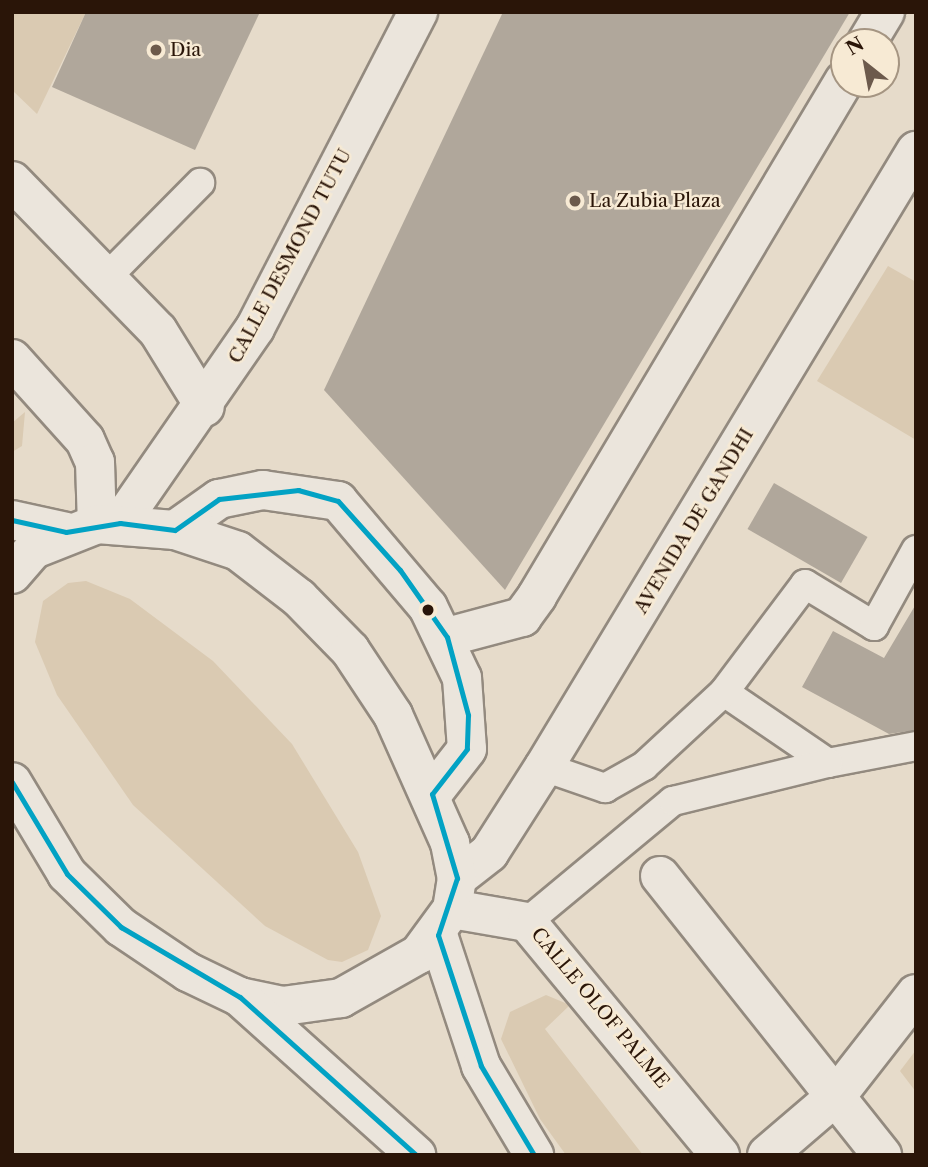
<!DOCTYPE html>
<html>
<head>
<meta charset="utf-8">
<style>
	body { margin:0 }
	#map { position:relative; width:928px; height:1167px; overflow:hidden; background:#e6dbca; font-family:"Libre Caslon Text",serif }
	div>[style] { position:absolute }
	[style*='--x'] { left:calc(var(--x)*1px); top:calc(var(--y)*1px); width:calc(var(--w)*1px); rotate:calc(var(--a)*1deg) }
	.green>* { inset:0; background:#dacab2 }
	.building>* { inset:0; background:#b0a79b; transform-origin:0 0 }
	.roads { filter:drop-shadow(2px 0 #938a7f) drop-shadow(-2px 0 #938a7f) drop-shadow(0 2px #938a7f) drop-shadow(0 -2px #938a7f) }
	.lane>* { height:28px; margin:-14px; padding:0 14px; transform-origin:14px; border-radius:14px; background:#ebe5dc }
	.street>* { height:38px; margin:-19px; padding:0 19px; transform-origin:19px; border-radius:19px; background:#ebe5dc }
	.secondary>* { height:38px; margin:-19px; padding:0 19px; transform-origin:19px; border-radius:19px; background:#ebe5dc }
	.bus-1>* { height:5px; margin:-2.5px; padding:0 2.5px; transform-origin:2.5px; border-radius:2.5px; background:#02a2c4 }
	.dots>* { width:19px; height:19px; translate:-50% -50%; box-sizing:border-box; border:4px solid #f7ead4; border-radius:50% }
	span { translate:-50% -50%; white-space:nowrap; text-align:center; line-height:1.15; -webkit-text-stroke:5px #f7ead4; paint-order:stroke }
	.poi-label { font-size:19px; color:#2a1508 }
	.left { translate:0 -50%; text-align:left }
	.street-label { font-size:19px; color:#2a1508 }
	.frame { position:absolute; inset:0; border:14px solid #2a1508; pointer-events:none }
	.north { position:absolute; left:830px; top:28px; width:70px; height:70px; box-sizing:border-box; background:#f7ead4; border:2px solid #a59582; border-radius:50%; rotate:329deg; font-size:19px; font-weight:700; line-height:28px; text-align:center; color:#2a1508 }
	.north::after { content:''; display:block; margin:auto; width:24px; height:32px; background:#6c5a4c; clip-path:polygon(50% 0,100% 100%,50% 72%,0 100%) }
</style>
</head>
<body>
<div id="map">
	<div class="green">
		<div style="clip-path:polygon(12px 12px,86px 12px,37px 114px,12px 90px)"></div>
		<div style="clip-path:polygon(888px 266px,916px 282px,916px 440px,817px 381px)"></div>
		<div style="clip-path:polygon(25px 412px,22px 446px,12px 452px,12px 423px)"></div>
		<div style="clip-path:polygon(86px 581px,130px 599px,213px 661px,292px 744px,358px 852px,381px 916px,368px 950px,342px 962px,328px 960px,265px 926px,133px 805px,57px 695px,35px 642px,43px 601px,68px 583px)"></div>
		<div style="clip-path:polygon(546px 995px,570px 1005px,545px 1029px,643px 1155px,566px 1155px,540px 1119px,501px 1039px,510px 1012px)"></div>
		<div style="clip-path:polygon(916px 1050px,916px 1092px,900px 1071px)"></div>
	</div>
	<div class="building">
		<div style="clip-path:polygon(86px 12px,260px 12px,195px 150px,52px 87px)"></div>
		<div style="clip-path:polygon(503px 12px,850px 12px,505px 590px,324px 390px)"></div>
		<div style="left:774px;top:483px;width:108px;height:53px;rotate:30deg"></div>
		<div style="clip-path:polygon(916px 604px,916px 730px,889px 734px,802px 687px,833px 631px,884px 658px)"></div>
	</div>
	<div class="roads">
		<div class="lane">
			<div style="--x:106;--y:278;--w:134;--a:-45.3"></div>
			<div style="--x:724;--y:692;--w:126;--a:34.3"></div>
			<div style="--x:828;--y:763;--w:90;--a:-10.9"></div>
			<div style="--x:544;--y:767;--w:65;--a:19"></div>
			<div style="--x:605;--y:788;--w:45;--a:-29.4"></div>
			<div style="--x:644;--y:766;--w:109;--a:-42.8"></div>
			<div style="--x:724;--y:692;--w:135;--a:-53.1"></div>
			<div style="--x:805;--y:584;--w:81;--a:31.3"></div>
			<div style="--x:874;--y:626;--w:87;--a:-61.1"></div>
			<div style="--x:527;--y:922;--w:190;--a:-39.7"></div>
			<div style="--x:673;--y:801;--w:160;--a:-13.8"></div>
		</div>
		<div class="street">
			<div style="--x:867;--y:42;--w:35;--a:-59"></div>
			<div style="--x:12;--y:181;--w:209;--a:45.8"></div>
			<div style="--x:158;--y:331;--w:89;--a:58.3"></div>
			<div style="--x:12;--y:359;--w:109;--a:48"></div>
			<div style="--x:85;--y:440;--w:24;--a:66"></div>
			<div style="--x:95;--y:462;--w:62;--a:88.2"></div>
			<div style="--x:120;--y:523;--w:237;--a:-55.3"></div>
			<div style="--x:255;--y:328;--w:356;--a:-62.7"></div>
			<div style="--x:175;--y:530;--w:54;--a:-35.2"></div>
			<div style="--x:219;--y:499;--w:45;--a:-11.6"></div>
			<div style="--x:263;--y:490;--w:76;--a:8.3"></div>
			<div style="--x:338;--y:501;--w:139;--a:49.7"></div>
			<div style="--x:428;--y:607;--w:79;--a:64.4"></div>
			<div style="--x:462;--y:678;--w:71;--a:86"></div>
			<div style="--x:467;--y:749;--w:57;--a:127.9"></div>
			<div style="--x:447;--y:637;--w:78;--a:-14.9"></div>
			<div style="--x:522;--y:617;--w:26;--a:-54"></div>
			<div style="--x:537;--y:596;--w:600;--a:-59.2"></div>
			<div style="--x:660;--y:876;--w:357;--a:51.5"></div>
			<div style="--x:457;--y:878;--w:41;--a:-38"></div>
			<div style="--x:489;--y:853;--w:102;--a:-57.4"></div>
			<div style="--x:544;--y:767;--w:720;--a:-58.87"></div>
			<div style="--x:452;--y:909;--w:76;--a:9.8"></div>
			<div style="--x:527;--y:922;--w:303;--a:50.4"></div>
			<div style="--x:767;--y:1155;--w:92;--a:-40.6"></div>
			<div style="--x:837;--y:1095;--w:128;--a:-52"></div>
		</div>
		<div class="secondary">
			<div style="--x:12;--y:520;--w:55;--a:12.5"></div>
			<div style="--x:12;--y:574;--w:33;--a:-49"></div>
			<div style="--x:34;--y:549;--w:68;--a:-21.6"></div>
			<div style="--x:97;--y:524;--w:78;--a:4.4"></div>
			<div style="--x:175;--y:530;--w:66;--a:18.4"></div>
			<div style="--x:238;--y:551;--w:77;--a:37.6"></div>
			<div style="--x:299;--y:598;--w:73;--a:45.6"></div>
			<div style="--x:350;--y:650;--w:78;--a:56.5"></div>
			<div style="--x:393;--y:715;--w:140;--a:66"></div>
			<div style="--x:450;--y:843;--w:36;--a:79"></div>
			<div style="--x:457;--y:878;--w:31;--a:99"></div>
			<div style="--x:452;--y:909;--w:56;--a:126.3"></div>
			<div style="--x:419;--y:954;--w:90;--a:150.6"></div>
			<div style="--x:341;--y:998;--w:59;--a:172.1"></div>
			<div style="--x:283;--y:1006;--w:44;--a:-168.2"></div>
			<div style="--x:240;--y:997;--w:58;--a:-154.3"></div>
			<div style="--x:188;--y:972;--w:81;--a:-146.1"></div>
			<div style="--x:121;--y:927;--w:76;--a:-135.5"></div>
			<div style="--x:67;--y:874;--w:107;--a:-120.9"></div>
			<div style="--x:438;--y:935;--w:138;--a:71.8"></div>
			<div style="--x:481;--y:1066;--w:104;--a:59.2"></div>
			<div style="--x:240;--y:997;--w:237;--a:41.9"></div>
		</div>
	</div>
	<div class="bus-1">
		<div style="--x:12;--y:520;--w:55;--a:12.5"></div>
		<div style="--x:66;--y:532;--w:55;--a:-9.5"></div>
		<div style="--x:120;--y:523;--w:55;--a:7.3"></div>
		<div style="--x:175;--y:530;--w:54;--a:-35.2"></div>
		<div style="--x:219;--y:499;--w:80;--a:-6.5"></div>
		<div style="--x:298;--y:490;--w:41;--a:15.4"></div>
		<div style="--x:338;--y:501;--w:93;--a:48.1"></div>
		<div style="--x:400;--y:570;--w:82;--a:55"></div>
		<div style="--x:447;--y:637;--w:81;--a:74.9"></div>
		<div style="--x:468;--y:715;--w:34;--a:92"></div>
		<div style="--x:467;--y:749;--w:57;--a:127.9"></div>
		<div style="--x:432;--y:794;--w:88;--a:73.4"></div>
		<div style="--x:457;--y:878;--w:60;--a:108.4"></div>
		<div style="--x:438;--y:935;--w:138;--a:71.8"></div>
		<div style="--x:481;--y:1066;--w:104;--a:59.2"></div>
		<div style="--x:12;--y:782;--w:107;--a:59.1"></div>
		<div style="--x:67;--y:874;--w:76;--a:44.5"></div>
		<div style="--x:121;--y:927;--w:138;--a:30.5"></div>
		<div style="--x:240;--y:997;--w:237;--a:41.9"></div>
	</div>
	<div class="dots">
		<div style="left:156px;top:50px;background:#6c5a4c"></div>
		<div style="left:575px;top:201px;background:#6c5a4c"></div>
		<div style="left:428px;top:610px;background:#2a1508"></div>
	</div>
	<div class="poi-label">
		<span class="left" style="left:170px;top:50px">Dia</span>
		<span class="left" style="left:589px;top:201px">La Zubia Plaza</span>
	</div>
	<div class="street-label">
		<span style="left:290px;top:256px;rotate:-62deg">CALLE DESMOND TUTU</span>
		<span style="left:694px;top:521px;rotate:-59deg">AVENIDA DE GANDHI</span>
		<span style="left:600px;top:1008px;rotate:50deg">CALLE OLOF PALME</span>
	</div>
	<div class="frame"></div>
	<div class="north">N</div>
</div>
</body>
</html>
